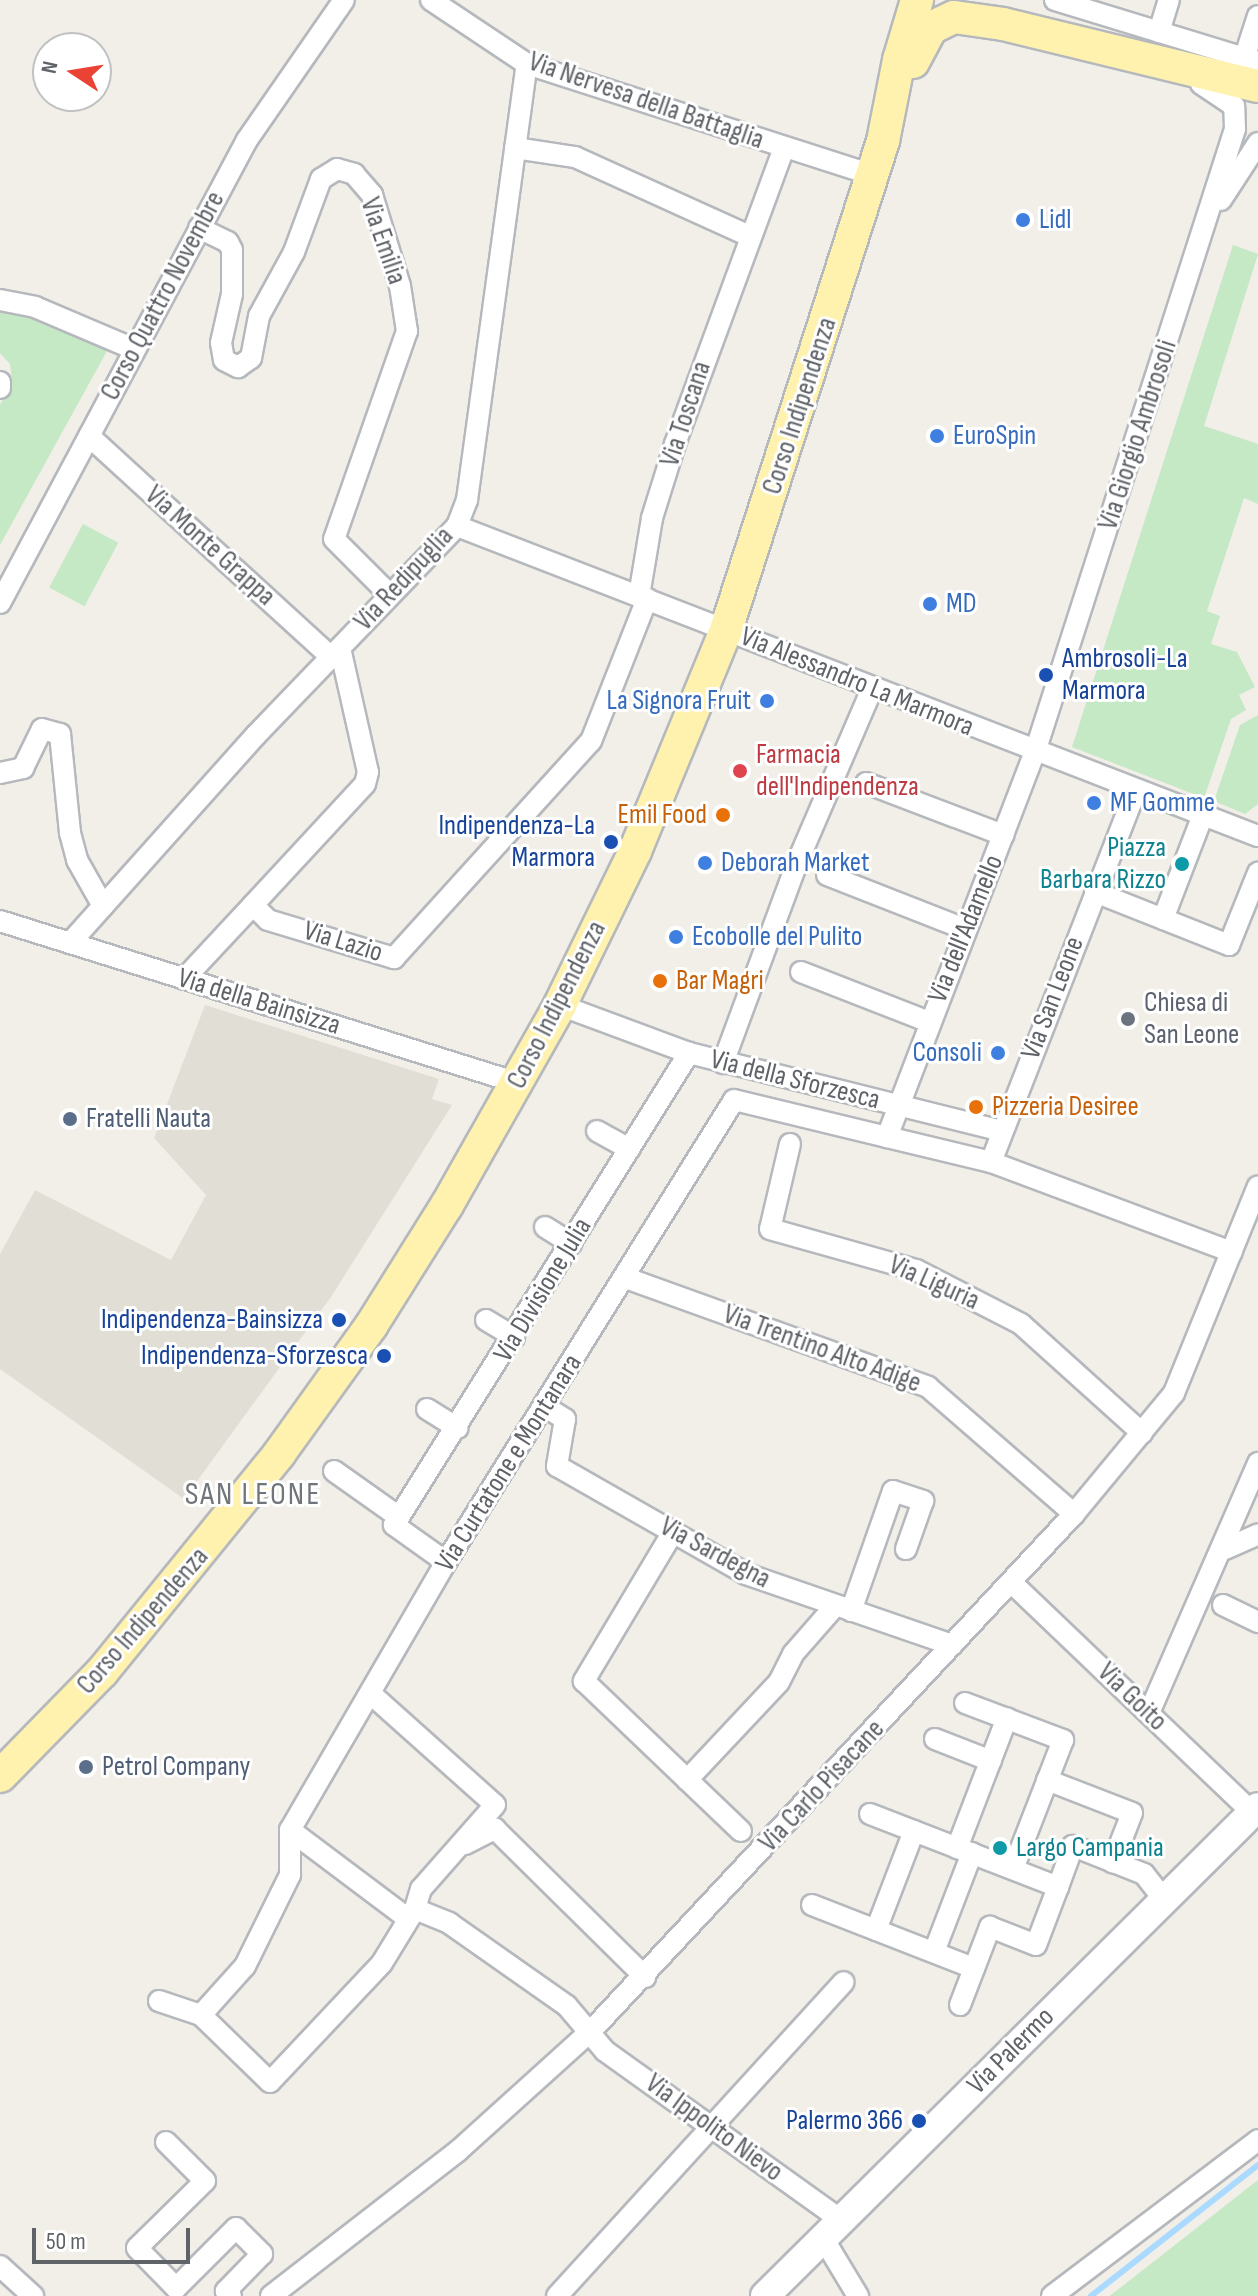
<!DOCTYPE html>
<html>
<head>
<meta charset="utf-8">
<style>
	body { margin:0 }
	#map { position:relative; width:1258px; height:2296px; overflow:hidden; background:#f1efe8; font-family:"Sofia Sans Condensed",sans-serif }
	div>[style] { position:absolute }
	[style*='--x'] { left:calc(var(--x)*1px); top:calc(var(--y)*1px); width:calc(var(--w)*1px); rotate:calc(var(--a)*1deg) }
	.education>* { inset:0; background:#e1ded6 }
	.green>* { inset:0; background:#c5e8c5; transform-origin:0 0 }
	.stream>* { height:6px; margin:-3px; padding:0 3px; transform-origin:3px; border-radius:3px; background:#aadaff }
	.roads { filter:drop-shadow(2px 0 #b5b8bc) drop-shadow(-2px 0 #b5b8bc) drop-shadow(0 2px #b5b8bc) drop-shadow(0 -2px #b5b8bc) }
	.street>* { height:20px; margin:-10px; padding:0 10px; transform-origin:10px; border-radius:10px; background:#fff }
	.secondary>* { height:28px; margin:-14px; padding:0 14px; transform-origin:14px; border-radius:14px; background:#fff }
	.primary>* { height:32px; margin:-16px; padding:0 16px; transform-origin:16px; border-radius:16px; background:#fff2af }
	.dots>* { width:22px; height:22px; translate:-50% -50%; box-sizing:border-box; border:4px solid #fff; border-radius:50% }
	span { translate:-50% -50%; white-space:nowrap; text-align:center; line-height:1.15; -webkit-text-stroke:6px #fff; paint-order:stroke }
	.street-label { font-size:28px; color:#5f6368 }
	.shop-label { font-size:28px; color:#366cbe }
	.left { translate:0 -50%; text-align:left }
	.right { translate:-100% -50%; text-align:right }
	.transit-label { font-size:28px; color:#164399 }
	.health-label { font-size:28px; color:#be3a42 }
	.food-label { font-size:28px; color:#c56008 }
	.culture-label { font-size:28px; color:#0d838f }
	.worship-label { font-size:28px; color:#5b616d }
	.service-label { font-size:28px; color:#4e5e75 }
	.quarter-label { font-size:32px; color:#70757a; letter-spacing:2px }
	.north { position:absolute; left:32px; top:32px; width:80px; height:80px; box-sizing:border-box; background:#fff; border:2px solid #bfc1c3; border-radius:50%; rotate:282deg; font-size:22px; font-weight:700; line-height:32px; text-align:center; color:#5f6368 }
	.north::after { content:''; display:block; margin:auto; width:28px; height:36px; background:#ea4335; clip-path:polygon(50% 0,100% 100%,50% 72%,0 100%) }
	.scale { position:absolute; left:32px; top:2228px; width:158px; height:36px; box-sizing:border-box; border:4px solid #5f6368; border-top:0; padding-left:10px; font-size:24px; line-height:28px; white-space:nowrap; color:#5f6368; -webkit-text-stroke:6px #fff; paint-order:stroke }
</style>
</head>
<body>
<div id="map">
	<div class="education">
		<div style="clip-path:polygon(205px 1005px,439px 1079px,432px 1099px,452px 1105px,331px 1297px,184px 1499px,0 1369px,0 1254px,35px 1190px,171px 1260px,206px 1195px,154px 1138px)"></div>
	</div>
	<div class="green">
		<div style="clip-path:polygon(1233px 245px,1258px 254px,1204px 426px,1258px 444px,1258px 504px,1244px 498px,1207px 611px,1220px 616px,1211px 644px,1237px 652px,1255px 687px,1239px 695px,1246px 710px,1231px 719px,1204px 798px,1072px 747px)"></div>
		<div style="clip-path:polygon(0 312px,39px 320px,107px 351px,0 545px,0 405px,12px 379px,10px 364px,0 353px)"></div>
		<div style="left:83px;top:524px;width:40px;height:72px;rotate:28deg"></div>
		<div style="clip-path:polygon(1258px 715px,1258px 804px,1245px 814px,1214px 801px,1240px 725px)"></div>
		<div style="clip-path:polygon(1258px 2180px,1258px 2296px,1110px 2296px,1111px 2295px)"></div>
	</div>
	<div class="stream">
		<div style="--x:1091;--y:2296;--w:212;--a:-38.1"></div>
	</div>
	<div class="roads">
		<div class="street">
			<div style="--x:431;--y:0;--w:115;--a:33.7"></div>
			<div style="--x:527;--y:64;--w:363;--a:17.8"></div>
			<div style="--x:1055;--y:0;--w:212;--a:17"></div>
			<div style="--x:1159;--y:32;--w:34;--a:-73"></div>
			<div style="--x:1244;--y:59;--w:45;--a:-72"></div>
			<div style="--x:515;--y:148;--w:61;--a:8.5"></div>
			<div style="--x:575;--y:157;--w:193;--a:24.4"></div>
			<div style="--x:1221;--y:200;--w:68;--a:-57"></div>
			<div style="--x:199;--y:228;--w:32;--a:26"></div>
			<div style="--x:228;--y:242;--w:9;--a:63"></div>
			<div style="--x:232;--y:250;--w:44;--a:90"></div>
			<div style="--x:232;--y:294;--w:50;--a:102.7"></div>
			<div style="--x:221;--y:343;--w:17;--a:80"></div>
			<div style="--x:224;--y:360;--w:16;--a:27"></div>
			<div style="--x:238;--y:367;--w:16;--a:-35"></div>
			<div style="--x:251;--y:358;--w:43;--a:-79.2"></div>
			<div style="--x:259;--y:316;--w:73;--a:-61.3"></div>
			<div style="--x:294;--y:252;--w:78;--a:-69.7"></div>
			<div style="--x:321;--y:179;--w:19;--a:-32"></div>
			<div style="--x:337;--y:169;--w:18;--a:16"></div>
			<div style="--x:354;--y:174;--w:28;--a:49"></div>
			<div style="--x:372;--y:195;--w:95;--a:72.9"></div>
			<div style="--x:400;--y:286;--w:46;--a:81.2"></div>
			<div style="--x:407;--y:331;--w:220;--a:109.3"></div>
			<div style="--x:334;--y:539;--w:79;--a:45"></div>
			<div style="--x:0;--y:300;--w:36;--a:11"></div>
			<div style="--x:35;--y:307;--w:108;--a:23"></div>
			<div style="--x:0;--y:382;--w:6;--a:90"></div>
			<div style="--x:89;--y:436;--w:328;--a:42.4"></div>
			<div style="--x:457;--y:526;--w:859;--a:21.16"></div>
			<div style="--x:639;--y:596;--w:79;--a:-80.5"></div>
			<div style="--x:652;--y:518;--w:77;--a:-72.7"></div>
			<div style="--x:675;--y:444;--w:315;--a:-69.8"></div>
			<div style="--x:0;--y:603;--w:525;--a:-61.92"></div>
			<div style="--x:247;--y:140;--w:170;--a:-55.3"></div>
			<div style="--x:340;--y:648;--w:127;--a:77.3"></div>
			<div style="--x:368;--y:772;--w:12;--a:104"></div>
			<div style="--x:365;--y:784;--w:165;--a:132.8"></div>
			<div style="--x:253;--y:905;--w:21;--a:45"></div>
			<div style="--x:268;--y:920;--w:132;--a:16.8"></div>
			<div style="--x:394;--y:958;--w:293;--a:-47.8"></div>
			<div style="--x:591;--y:741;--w:153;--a:-68.5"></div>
			<div style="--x:0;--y:773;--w:24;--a:-12"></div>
			<div style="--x:23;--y:768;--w:43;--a:-64"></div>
			<div style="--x:42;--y:729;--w:19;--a:16"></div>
			<div style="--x:60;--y:734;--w:100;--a:84.2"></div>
			<div style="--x:70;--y:833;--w:28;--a:75"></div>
			<div style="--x:77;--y:860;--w:53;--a:60.5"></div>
			<div style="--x:866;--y:783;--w:147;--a:20.8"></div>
			<div style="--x:827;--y:875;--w:148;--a:21.4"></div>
			<div style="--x:1095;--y:892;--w:144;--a:21.6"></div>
			<div style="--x:1229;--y:945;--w:78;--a:-68.1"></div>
			<div style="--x:1163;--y:919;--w:111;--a:-69"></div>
			<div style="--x:0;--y:921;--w:543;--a:17.37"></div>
			<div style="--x:70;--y:943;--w:279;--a:-48.2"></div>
			<div style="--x:256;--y:735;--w:290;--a:-46.1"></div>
			<div style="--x:457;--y:526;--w:28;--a:-69"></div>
			<div style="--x:467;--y:500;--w:440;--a:-82.2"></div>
			<div style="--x:801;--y:972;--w:137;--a:21.3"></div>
			<div style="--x:184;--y:979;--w:101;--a:-47"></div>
			<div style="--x:560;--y:1005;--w:138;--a:20.4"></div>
			<div style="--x:689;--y:1053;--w:322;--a:14"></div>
			<div style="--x:723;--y:1063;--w:213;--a:-69.7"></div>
			<div style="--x:797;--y:863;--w:189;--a:-66.7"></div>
			<div style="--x:597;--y:1131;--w:37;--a:29"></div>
			<div style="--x:887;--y:1137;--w:107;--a:13.5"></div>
			<div style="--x:991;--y:1162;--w:257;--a:20.5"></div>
			<div style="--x:790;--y:1144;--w:87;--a:103.2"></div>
			<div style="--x:770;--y:1229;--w:152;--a:15.7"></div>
			<div style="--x:916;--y:1270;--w:118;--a:27.2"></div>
			<div style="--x:1021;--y:1324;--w:163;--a:42"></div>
			<div style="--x:991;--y:1162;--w:399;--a:-68.7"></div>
			<div style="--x:545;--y:1227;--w:31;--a:32"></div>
			<div style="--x:626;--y:1278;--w:321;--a:19.8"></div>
			<div style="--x:928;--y:1387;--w:194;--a:41"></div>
			<div style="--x:486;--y:1320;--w:33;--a:31"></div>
			<div style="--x:544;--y:1406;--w:25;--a:32"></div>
			<div style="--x:565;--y:1419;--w:48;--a:99.7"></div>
			<div style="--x:557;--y:1466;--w:218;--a:29.7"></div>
			<div style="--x:746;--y:1574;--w:218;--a:19"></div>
			<div style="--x:427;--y:1409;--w:36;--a:32"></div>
			<div style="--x:334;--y:1471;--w:80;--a:35.3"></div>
			<div style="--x:673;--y:1532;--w:174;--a:120.9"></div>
			<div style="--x:584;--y:1681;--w:217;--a:43.7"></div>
			<div style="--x:1225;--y:1549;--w:36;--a:-24"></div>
			<div style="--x:446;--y:1562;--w:64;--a:-144.6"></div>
			<div style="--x:394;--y:1525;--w:557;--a:-57.99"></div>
			<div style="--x:1011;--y:1582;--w:333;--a:43.7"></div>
			<div style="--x:1223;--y:1605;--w:39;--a:26"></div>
			<div style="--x:851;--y:1611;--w:127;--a:-70.7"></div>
			<div style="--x:893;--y:1491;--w:32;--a:18"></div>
			<div style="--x:923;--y:1501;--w:51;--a:109.5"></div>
			<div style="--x:371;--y:1694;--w:166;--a:41.8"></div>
			<div style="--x:495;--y:1805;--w:112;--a:131.4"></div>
			<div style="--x:421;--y:1889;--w:21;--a:107"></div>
			<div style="--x:415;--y:1909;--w:37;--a:22"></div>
			<div style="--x:449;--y:1923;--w:144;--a:35.1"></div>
			<div style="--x:567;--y:2006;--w:59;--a:49.8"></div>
			<div style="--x:605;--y:2051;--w:290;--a:35.6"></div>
			<div style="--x:965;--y:1703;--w:105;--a:20.7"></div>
			<div style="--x:1063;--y:1740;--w:138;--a:111.2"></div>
			<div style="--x:1149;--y:1713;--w:273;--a:-66.4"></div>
			<div style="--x:935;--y:1739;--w:60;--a:21.4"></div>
			<div style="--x:687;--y:1780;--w:134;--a:-46.8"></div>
			<div style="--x:779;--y:1682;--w:31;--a:-63"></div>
			<div style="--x:793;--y:1654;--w:64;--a:-48.8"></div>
			<div style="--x:1047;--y:1780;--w:91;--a:21.2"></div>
			<div style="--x:1132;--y:1813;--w:53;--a:111.2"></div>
			<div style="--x:870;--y:1814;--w:202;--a:21.2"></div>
			<div style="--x:1058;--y:1887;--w:44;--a:-69.9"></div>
			<div style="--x:1073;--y:1846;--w:76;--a:21.5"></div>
			<div style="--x:1144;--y:1874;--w:33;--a:52"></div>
			<div style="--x:290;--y:1830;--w:310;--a:-59.8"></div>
			<div style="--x:446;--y:1562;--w:544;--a:-58.06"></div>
			<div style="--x:734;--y:1100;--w:157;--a:13.6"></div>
			<div style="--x:887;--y:1137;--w:412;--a:-69"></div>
			<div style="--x:1035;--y:752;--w:654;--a:-72.2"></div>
			<div style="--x:1235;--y:129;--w:23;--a:-92"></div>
			<div style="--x:1234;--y:106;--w:40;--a:-146"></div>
			<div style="--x:290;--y:1830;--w:146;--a:36.9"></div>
			<div style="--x:465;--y:1844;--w:34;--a:-27"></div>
			<div style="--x:495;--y:1829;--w:211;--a:44.6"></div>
			<div style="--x:957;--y:1848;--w:139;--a:-69"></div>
			<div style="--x:812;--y:1905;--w:174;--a:21.3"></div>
			<div style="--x:876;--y:1930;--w:106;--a:-69"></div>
			<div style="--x:934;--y:1952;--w:106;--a:-69"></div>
			<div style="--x:159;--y:2001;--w:44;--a:18.4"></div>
			<div style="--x:201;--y:2015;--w:96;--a:44.2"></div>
			<div style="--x:270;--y:2082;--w:163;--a:-46.7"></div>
			<div style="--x:382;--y:1963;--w:63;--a:-58.6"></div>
			<div style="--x:960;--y:2005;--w:84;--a:-69"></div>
			<div style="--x:990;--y:1927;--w:49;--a:21.4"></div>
			<div style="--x:1036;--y:1945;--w:62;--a:-69.2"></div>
			<div style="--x:201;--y:2015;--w:66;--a:-48.1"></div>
			<div style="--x:245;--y:1966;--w:102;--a:-63.7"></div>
			<div style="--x:290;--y:1875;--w:45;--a:-90"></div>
			<div style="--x:166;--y:2142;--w:55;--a:45"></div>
			<div style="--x:205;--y:2181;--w:95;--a:135.4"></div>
			<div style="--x:137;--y:2248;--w:56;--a:45.7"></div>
			<div style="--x:176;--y:2288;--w:85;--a:-45"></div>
			<div style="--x:236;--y:2228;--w:37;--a:45"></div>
			<div style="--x:262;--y:2254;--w:52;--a:134.2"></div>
			<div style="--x:226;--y:2291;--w:7;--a:45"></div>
			<div style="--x:823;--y:2238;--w:68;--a:58.9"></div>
			<div style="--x:0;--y:2266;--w:45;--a:42.3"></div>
			<div style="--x:271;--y:2296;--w:237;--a:-37.8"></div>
			<div style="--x:458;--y:2151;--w:179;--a:-42.1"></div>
			<div style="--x:591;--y:2031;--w:708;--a:-46.95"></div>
			<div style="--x:1074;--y:1514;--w:157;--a:-50.4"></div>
			<div style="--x:1174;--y:1393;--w:223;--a:-67.9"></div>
			<div style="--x:557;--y:2296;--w:425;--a:-47.6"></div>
			<div style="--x:1052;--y:2296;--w:258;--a:-37.1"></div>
		</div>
		<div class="secondary">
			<div style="--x:765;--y:2296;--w:694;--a:-44.77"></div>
		</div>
		<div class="primary">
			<div style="--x:913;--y:62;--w:38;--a:-62"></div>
			<div style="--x:931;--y:28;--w:25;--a:-26"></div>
			<div style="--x:954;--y:17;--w:49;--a:8.1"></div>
			<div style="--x:1003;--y:24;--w:262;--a:13.7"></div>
			<div style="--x:0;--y:1776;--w:146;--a:-45.6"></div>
			<div style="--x:102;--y:1672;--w:281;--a:-50.9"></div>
			<div style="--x:279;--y:1454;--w:158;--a:-54.3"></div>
			<div style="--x:371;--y:1326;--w:143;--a:-57.9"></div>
			<div style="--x:447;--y:1205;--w:230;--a:-60.5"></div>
			<div style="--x:560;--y:1005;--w:171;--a:-64"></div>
			<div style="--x:635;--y:851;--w:239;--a:-67.6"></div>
			<div style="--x:726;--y:630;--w:514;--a:-72.2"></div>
			<div style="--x:883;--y:141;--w:83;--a:-78.8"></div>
			<div style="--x:899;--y:60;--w:63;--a:-73.3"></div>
		</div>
	</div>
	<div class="dots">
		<div style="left:1023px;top:220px;background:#3f7fe0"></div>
		<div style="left:937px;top:436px;background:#3f7fe0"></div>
		<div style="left:930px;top:604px;background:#3f7fe0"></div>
		<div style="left:1046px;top:675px;background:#1a4fb4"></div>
		<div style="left:767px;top:701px;background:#3f7fe0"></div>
		<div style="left:740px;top:771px;background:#e0444e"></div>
		<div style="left:1094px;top:803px;background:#3f7fe0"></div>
		<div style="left:723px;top:815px;background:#e8710a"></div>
		<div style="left:611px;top:842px;background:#1a4fb4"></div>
		<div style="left:705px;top:863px;background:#3f7fe0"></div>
		<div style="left:1182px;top:864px;background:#0f9aa8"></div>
		<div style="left:676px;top:937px;background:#3f7fe0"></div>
		<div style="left:660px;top:981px;background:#e8710a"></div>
		<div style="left:1128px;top:1019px;background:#6b7280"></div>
		<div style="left:998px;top:1053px;background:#3f7fe0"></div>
		<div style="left:976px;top:1107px;background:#e8710a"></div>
		<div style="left:70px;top:1119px;background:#5c6f8a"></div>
		<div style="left:339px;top:1320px;background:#1a4fb4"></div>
		<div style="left:384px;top:1356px;background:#1a4fb4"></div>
		<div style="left:86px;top:1767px;background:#5c6f8a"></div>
		<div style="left:1000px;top:1848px;background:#0f9aa8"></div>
		<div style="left:919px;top:2121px;background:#1a4fb4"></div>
	</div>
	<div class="street-label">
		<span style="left:646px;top:101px;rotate:19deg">Via Nervesa della Battaglia</span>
		<span style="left:383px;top:241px;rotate:71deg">Via Emilia</span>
		<span style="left:163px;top:296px;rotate:-62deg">Corso Quattro Novembre</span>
		<span style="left:800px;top:406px;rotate:-72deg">Corso Indipendenza</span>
		<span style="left:686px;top:414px;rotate:-72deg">Via Toscana</span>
		<span style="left:1138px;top:435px;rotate:-72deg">Via Giorgio Ambrosoli</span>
		<span style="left:210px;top:546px;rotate:42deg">Via Monte Grappa</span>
		<span style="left:404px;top:579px;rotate:-47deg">Via Redipuglia</span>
		<span style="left:857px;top:682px;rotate:22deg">Via Alessandro La Marmora</span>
		<span style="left:966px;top:929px;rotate:-68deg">Via dell'Adamello</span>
		<span style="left:343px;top:942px;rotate:17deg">Via Lazio</span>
		<span style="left:1053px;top:998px;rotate:-69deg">Via San Leone</span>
		<span style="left:259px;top:1002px;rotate:17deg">Via della Bainsizza</span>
		<span style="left:557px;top:1005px;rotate:-63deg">Corso Indipendenza</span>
		<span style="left:795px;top:1080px;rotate:14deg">Via della Sforzesca</span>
		<span style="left:934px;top:1283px;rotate:24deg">Via Liguria</span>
		<span style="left:543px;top:1290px;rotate:-59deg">Via Divisione Julia</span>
		<span style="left:822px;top:1349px;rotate:20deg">Via Trentino Alto Adige</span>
		<span style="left:509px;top:1463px;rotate:-58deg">Via Curtatone e Montanara</span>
		<span style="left:715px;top:1553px;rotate:28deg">Via Sardegna</span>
		<span style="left:143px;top:1621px;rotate:-49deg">Corso Indipendenza</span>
		<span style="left:1132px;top:1697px;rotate:44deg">Via Goito</span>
		<span style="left:822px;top:1786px;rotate:-47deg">Via Carlo Pisacane</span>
		<span style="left:1011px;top:2051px;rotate:-45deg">Via Palermo</span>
		<span style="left:714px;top:2128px;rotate:36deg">Via Ippolito Nievo</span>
	</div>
	<div class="shop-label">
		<span class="left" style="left:1039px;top:220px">Lidl</span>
		<span class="left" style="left:953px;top:436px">EuroSpin</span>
		<span class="left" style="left:946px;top:604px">MD</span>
		<span class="right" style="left:751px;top:701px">La Signora Fruit</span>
		<span class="left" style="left:1110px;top:803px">MF Gomme</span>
		<span class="left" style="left:721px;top:863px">Deborah Market</span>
		<span class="left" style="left:692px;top:937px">Ecobolle del Pulito</span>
		<span class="right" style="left:982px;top:1053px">Consoli</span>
	</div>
	<div class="transit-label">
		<span class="left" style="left:1062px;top:675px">Ambrosoli-La<br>Marmora</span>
		<span class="right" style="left:595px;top:842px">Indipendenza-La<br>Marmora</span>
		<span class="right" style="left:323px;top:1320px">Indipendenza-Bainsizza</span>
		<span class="right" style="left:368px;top:1356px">Indipendenza-Sforzesca</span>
		<span class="right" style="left:903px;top:2121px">Palermo 366</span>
	</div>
	<div class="health-label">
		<span class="left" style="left:756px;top:771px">Farmacia<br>dell'Indipendenza</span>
	</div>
	<div class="food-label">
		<span class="right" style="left:707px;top:815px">Emil Food</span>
		<span class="left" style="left:676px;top:981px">Bar Magri</span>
		<span class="left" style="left:992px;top:1107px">Pizzeria Desiree</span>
	</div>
	<div class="culture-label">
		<span class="right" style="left:1166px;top:864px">Piazza<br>Barbara Rizzo</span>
		<span class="left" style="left:1016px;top:1848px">Largo Campania</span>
	</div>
	<div class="worship-label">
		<span class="left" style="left:1144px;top:1019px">Chiesa di<br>San Leone</span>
	</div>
	<div class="service-label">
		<span class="left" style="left:86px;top:1119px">Fratelli Nauta</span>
		<span class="left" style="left:102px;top:1767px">Petrol Company</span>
	</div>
	<div class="quarter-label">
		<span style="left:253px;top:1495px">SAN LEONE</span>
	</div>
	<div class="north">N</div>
	<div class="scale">50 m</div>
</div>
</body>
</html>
